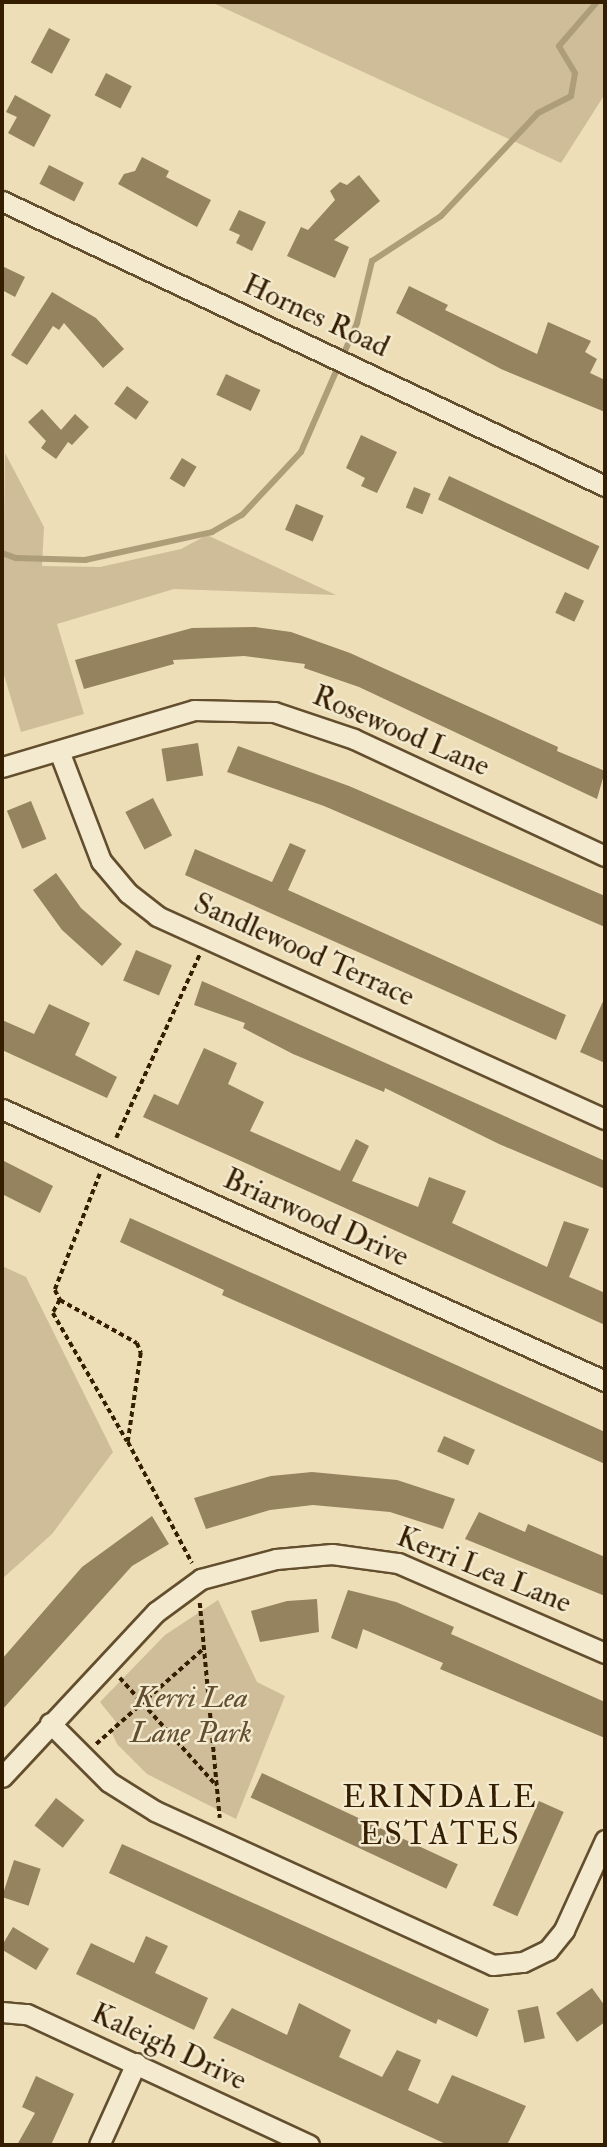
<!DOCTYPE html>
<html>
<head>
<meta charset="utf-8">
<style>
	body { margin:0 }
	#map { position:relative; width:607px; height:2147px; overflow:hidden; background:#eddeb7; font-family:"IM FELL Double Pica",serif }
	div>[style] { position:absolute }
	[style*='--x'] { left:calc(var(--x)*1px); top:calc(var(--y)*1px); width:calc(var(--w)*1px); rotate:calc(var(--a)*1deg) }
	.green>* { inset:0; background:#cebd98 }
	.stream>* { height:6px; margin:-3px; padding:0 3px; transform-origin:3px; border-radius:3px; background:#ae9d79 }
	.building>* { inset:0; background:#95825f; transform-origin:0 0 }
	.path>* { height:3.5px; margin-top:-1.75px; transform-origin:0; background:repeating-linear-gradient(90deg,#351e00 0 5px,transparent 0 8.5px) }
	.roads { filter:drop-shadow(2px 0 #634e2e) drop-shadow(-2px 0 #634e2e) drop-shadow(0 2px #634e2e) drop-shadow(0 -2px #634e2e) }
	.street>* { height:19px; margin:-9.5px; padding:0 9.5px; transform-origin:9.5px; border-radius:9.5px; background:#f3ead0 }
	span { translate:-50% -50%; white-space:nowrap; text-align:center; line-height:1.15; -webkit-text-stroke:5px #f3ead0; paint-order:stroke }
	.street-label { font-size:30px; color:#351e00 }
	.park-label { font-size:30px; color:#634e2e; font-style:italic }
	.neighbourhood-label { font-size:32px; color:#351e00; letter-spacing:2px }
	.frame { position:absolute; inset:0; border:4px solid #351e00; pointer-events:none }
</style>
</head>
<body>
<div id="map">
	<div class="green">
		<div style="clip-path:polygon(211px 2px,605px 2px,605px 94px,561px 163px)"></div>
		<div style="clip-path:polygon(5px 453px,44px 527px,42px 566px,100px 567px,181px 549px,207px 535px,336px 595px,174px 589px,57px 624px,84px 714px,21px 732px,2px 668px)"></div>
		<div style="clip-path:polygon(2px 1266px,26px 1277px,113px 1452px,52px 1534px,2px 1579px)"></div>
		<div style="clip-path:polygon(218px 1600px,257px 1682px,285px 1696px,236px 1819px,147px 1774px,117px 1744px,112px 1733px,116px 1722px,100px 1702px,165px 1635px)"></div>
	</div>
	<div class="stream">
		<div style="--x:2;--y:553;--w:15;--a:20"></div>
		<div style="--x:16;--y:558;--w:69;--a:1.7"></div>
		<div style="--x:85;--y:560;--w:130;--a:-12.4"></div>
		<div style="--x:212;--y:532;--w:34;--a:-30"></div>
		<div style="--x:242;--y:515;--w:86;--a:-46.9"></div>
		<div style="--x:301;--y:452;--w:141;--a:-66.5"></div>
		<div style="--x:357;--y:323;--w:64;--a:-76.4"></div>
		<div style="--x:372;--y:261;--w:82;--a:-33.1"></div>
		<div style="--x:441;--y:216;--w:141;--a:-46.7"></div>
		<div style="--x:538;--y:113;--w:37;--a:-27"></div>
		<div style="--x:571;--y:96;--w:23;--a:-80"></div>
		<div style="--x:575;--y:73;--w:31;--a:-121"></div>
		<div style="--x:559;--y:46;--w:58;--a:-49.2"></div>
	</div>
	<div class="building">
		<div style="left:49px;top:28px;width:24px;height:39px;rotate:28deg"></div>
		<div style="left:106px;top:73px;width:29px;height:25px;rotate:27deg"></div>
		<div style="clip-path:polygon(15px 95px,51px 115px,34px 147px,8px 133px,17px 117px,6px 112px)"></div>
		<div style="clip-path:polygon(142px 157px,169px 171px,166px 177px,211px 200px,197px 227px,118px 184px,124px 174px,135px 171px)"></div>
		<div style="left:49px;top:165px;width:39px;height:21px;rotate:27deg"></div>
		<div style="clip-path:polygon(359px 175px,380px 201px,334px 240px,349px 247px,335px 278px,287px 256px,301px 227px,308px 230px,335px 200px,330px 191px,340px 182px,347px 185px)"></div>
		<div style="clip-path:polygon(239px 210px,266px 222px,252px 251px,236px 243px,240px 235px,229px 230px)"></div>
		<div style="clip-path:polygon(2px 266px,25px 277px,15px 297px,2px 290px)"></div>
		<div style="clip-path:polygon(409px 286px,448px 305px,445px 310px,537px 354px,548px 322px,591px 341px,585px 352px,597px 359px,590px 373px,605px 380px,605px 412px,501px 369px,396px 313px)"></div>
		<div style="clip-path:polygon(52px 292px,96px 318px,124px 349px,103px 368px,64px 323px,59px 330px,53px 326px,27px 365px,11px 355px)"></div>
		<div style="left:226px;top:374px;width:38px;height:23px;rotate:25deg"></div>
		<div style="left:127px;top:386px;width:27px;height:22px;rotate:36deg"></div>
		<div style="clip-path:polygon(42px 409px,61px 430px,75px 414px,89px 427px,72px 445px,68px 442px,56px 459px,41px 448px,46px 441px,28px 422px)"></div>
		<div style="clip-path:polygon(361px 435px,397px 452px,377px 493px,361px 486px,365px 478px,346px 468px)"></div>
		<div style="left:182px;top:458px;width:17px;height:24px;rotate:31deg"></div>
		<div style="left:449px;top:476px;width:166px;height:26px;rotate:25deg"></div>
		<div style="left:414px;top:487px;width:18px;height:22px;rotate:22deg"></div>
		<div style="left:296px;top:504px;width:30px;height:28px;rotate:23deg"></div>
		<div style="left:565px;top:592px;width:21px;height:23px;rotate:25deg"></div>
		<div style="clip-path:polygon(255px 627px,291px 632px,350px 653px,558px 747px,557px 751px,605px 771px,597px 799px,359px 687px,304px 668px,305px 664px,244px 656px,173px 660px,174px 664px,84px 689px,75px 660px,192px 628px)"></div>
		<div style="left:198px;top:743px;width:33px;height:37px;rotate:81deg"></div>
		<div style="clip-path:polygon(238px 746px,349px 786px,605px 896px,605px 927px,324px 806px,227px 772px)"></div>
		<div style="left:153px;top:798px;width:42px;height:31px;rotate:63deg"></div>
		<div style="left:31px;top:801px;width:41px;height:26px;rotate:68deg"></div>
		<div style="clip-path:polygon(290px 843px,306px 850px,288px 890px,566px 1015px,556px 1040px,185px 875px,195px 849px,272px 882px)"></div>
		<div style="clip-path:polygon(56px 873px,81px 908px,122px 944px,102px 966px,62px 930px,33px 890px)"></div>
		<div style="left:136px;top:950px;width:39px;height:33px;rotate:23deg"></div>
		<div style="clip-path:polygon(202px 981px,605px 1161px,605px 1189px,499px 1144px,385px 1088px,384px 1092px,293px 1054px,243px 1028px,245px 1023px,194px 1005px)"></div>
		<div style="clip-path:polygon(605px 997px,605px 1063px,580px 1052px)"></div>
		<div style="clip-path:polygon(49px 1004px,90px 1023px,75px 1055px,117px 1077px,107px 1098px,2px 1050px,2px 1020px,34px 1034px)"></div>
		<div style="clip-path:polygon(204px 1048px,237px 1063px,228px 1084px,264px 1102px,250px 1131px,340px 1171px,356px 1139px,369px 1146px,352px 1181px,418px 1207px,429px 1177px,466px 1191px,452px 1223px,547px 1267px,564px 1221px,589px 1229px,569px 1277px,605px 1293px,605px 1325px,143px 1117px,154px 1094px,178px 1105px)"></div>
		<div style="clip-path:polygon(2px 1160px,53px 1186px,40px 1213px,2px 1194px)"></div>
		<div style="clip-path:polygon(130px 1218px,605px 1432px,605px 1464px,222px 1295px,224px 1290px,120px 1242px)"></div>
		<div style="left:444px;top:1436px;width:34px;height:17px;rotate:24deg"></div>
		<div style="clip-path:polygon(312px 1472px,397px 1480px,455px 1499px,443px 1529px,390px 1512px,313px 1505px,270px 1510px,206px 1529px,194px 1498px,271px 1476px)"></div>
		<div style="clip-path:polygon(479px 1512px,525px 1532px,528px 1524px,605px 1557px,605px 1596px,465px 1539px)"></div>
		<div style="clip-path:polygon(152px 1516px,169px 1544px,132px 1566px,2px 1710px,2px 1659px,82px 1567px)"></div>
		<div style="clip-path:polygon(348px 1590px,396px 1602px,454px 1627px,451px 1634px,605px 1702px,605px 1738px,440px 1669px,443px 1663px,363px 1629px,357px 1649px,331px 1638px)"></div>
		<div style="clip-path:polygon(317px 1599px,319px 1632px,260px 1642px,251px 1611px,287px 1601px)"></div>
		<div style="left:262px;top:1773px;width:216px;height:27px;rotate:25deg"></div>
		<div style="left:56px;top:1798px;width:36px;height:35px;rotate:38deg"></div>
		<div style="left:539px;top:1801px;width:27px;height:114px;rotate:24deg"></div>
		<div style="clip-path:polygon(122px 1844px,489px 2009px,477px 2037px,438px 2019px,436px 2024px,109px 1873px)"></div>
		<div style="left:14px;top:1860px;width:28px;height:39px;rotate:18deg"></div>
		<div style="left:13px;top:1927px;width:42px;height:25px;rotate:31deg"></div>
		<div style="clip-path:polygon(146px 1936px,168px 1946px,155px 1973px,208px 1998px,194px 2030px,76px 1974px,91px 1943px,134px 1963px)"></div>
		<div style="clip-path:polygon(592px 1988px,605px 2006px,605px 2022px,577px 2042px,556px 2013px)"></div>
		<div style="clip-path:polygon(299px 2003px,351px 2030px,339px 2057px,382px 2077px,397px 2050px,421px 2060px,408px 2090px,438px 2104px,452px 2075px,526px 2106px,507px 2145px,448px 2145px,213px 2038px,232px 2008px,287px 2035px)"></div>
		<div style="left:538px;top:2006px;width:33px;height:21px;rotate:78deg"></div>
		<div style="clip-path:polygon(36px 2076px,74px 2094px,51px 2145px,17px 2145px,35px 2113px,22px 2107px)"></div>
	</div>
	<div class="path">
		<div style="--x:116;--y:1138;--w:202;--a:-65.5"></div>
		<div style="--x:100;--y:1174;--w:124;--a:111.2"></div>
		<div style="--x:55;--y:1290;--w:11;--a:63"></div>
		<div style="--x:60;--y:1300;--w:88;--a:29.2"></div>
		<div style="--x:137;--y:1343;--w:11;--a:68"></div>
		<div style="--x:141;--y:1353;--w:90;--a:98.3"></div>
		<div style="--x:128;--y:1442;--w:137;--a:62.1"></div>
		<div style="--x:60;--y:1300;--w:15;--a:118"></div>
		<div style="--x:53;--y:1313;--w:148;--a:60"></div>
		<div style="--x:200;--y:1603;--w:216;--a:84.7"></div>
		<div style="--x:120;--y:1678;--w:142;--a:48.1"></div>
		<div style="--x:96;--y:1744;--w:142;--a:-41.6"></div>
	</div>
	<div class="roads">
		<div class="street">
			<div style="--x:2;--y:201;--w:667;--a:25.3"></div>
			<div style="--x:59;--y:751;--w:118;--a:69.1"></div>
			<div style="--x:101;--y:861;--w:42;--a:49.8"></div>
			<div style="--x:128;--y:893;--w:37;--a:38"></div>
			<div style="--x:157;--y:916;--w:492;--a:24.4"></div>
			<div style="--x:2;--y:767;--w:200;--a:-16.5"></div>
			<div style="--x:194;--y:710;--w:80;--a:1.4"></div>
			<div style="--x:274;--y:712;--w:84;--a:18.6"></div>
			<div style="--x:354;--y:739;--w:277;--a:25"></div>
			<div style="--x:2;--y:1109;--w:662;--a:24.28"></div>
			<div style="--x:50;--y:1723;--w:83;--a:45"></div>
			<div style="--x:109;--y:1782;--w:54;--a:32.2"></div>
			<div style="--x:155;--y:1811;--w:371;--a:24.5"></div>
			<div style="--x:493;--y:1965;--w:30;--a:-6"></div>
			<div style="--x:523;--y:1962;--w:28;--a:-26"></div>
			<div style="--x:548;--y:1950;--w:26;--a:-51"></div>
			<div style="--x:564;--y:1930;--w:99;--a:-65.5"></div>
			<div style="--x:2;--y:1777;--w:226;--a:-47"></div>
			<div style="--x:156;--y:1612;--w:56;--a:-36.3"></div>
			<div style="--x:201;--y:1579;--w:78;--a:-14.9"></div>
			<div style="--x:276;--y:1559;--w:56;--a:-5.1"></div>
			<div style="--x:332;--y:1554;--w:67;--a:7.8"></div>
			<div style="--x:398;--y:1563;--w:226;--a:23.5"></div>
			<div style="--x:2;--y:2012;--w:25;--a:5"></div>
			<div style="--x:27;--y:2014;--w:311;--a:24.9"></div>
			<div style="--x:99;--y:2145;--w:90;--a:-65.7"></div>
		</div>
	</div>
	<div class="street-label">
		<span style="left:316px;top:316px;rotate:25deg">Hornes Road</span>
		<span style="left:401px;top:731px;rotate:23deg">Rosewood Lane</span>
		<span style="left:304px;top:950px;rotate:24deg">Sandlewood Terrace</span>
		<span style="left:316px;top:1218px;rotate:24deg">Briarwood Drive</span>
		<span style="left:484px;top:1570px;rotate:22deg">Kerri Lea Lane</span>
		<span style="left:169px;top:2047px;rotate:25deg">Kaleigh Drive</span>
	</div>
	<div class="park-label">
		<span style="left:191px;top:1715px">Kerri Lea<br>Lane Park</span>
	</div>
	<div class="neighbourhood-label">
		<span style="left:440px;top:1816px">ERINDALE<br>ESTATES</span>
	</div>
	<div class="frame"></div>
</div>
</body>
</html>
